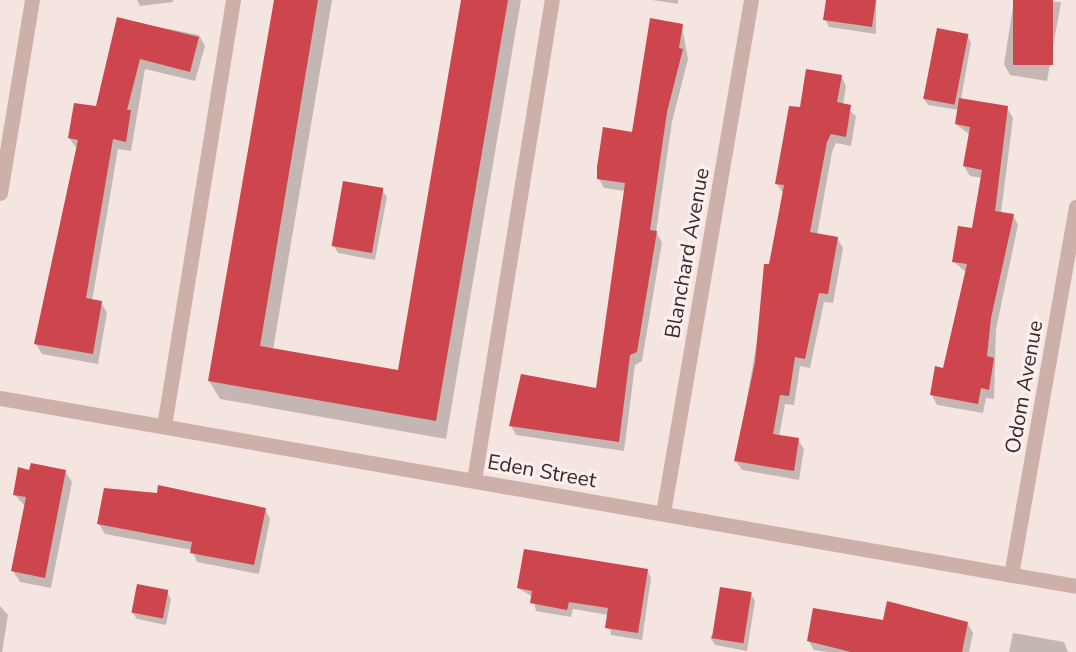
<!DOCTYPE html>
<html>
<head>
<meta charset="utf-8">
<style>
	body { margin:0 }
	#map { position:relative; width:1076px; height:652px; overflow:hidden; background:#f5e5e0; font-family:"Nunito Sans",sans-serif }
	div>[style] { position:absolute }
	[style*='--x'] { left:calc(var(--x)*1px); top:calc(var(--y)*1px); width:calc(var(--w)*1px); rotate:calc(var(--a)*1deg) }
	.shadow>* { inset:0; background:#0003 }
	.building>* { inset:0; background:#cd464d; transform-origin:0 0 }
	.minor>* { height:15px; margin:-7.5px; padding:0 7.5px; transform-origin:7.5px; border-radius:7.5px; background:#ceb0aa }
	.tertiary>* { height:15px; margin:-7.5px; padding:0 7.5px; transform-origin:7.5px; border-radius:7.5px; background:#ceb0aa }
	span { translate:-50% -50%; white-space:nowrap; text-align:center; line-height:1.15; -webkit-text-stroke:6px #fbf0ed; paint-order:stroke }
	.street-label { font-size:21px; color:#3b2a2a }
</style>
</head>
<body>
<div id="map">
	<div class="shadow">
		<div style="clip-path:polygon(137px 0,173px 0,173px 2px,140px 6px)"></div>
		<div style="clip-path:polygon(276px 0,332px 0,273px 350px,399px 371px,463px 0,521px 0,446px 439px,220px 399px,209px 381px)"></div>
		<div style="clip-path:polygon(652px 0,678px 0,678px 4px)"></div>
		<div style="clip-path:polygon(829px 0,876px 0,876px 34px,829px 27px,825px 19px)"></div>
		<div style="clip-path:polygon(1014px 0,1061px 2px,1047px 81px,1010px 75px,1004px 64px)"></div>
		<div style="clip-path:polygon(118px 19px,199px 35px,205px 46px,195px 81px,145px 69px,131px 151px,118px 149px,92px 301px,101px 302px,107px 313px,98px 364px,42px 354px,36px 344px,77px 149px,69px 138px,98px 108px)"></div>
		<div style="clip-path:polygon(682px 26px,688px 59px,672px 122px,656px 232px,662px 242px,642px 361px,635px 365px,624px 451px,516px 435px,511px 426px,597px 389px,625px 191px,604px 188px,599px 179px,633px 133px)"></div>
		<div style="clip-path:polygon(967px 35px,971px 43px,961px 99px,1007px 108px,1013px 118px,1001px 213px,1013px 215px,1018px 225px,996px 329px,994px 399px,986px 398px,983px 413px,937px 405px,932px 395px,944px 370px,967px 273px,953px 261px,973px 230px,982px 178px,970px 176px,964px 166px,970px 135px,956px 124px,959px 110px,928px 105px,923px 97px)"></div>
		<div style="clip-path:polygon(841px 76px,846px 86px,843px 105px,856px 116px,851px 146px,836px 143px,832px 152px,817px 235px,837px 238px,843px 248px,833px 303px,824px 302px,810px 368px,800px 366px,794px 405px,785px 404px,779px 437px,798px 440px,804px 449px,799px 480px,742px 470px,736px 461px,783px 193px,777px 184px,801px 109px)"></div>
		<div style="clip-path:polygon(382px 190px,387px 197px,375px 260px,338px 253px,334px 246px)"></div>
		<div style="clip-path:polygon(65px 471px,72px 482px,51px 588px,20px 582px,13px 571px,26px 507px,15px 495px,31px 472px)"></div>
		<div style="clip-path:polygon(265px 509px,270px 519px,259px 574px,197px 562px,192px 550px,105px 534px,99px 524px)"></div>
		<div style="clip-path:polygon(647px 570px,651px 578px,642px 640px,611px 635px,609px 615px,573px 609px,571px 617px,536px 611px,533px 597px,518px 588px)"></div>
		<div style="clip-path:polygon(167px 592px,171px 599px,166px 625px,137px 619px,132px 612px)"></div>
		<div style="clip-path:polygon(751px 594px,755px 601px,747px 651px,715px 645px,710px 637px)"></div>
		<div style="clip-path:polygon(0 606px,8px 615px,2px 652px,0 652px)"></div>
		<div style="clip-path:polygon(885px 622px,967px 623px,973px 633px,969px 652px,828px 652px,814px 650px,808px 640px)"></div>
		<div style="clip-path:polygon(1013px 633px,1064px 642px,1068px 652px,1009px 652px)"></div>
	</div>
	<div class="building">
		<div style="clip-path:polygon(274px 0,318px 0,260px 346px,398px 370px,461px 0,508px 0,436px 421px,208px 381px)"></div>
		<div style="clip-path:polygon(826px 0,876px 0,872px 27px,823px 20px)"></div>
		<div style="left:1013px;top:0;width:40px;height:65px"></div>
		<div style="clip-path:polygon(117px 17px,199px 37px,190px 72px,140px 59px,127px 110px,131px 110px,126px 142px,113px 139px,86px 298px,102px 301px,93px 354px,34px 344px,78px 140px,68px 138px,74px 103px,96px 106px)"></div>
		<div style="clip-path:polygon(650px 18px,683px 24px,679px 48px,683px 49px,667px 112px,650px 230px,657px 231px,637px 352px,630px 355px,619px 442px,509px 426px,521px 374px,596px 388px,625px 183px,597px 179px,597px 167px,603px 127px,632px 132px)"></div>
		<div style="left:937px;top:28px;width:32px;height:72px;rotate:11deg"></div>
		<div style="clip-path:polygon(806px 69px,842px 75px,837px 102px,851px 105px,846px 137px,831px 134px,827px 142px,810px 232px,838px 237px,828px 294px,819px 293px,805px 359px,795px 357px,789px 396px,780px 395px,773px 434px,799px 438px,794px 471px,734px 461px,755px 362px,764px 264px,769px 264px,784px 185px,775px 184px,789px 106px,800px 107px)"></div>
		<div style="clip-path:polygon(959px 98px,1008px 106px,995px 211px,1014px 214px,991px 318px,987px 356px,994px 358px,989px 390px,981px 388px,978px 404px,930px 395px,935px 366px,943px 368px,967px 264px,952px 262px,958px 226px,972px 228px,982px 170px,963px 166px,970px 127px,955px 124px)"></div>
		<div style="left:343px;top:181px;width:41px;height:66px;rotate:10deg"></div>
		<div style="clip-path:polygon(31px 463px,66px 470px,45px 578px,11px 571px,26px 497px,13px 495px,18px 467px,29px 470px)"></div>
		<div style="clip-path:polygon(158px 485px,266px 508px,254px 565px,190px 553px,192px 542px,97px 524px,104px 488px,157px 493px)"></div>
		<div style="clip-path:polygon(524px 549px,648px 569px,638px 633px,605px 628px,608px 608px,569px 602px,567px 610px,530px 603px,532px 591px,517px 588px)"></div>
		<div style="left:137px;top:584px;width:32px;height:29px;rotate:11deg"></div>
		<div style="left:720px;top:587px;width:32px;height:52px;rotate:9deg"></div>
		<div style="clip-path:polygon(887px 601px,968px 622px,962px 652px,851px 652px,807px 641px,813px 608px,883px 620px)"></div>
	</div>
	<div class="minor">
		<div style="--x:0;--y:193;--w:196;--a:-80.6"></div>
		<div style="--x:164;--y:426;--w:432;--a:-80.8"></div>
		<div style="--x:474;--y:480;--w:486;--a:-80.8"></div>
		<div style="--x:663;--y:513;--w:520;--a:-80.27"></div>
		<div style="--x:1011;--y:575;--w:374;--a:-80"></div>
	</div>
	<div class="tertiary">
		<div style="--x:0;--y:398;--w:1092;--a:9.91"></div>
	</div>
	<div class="street-label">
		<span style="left:687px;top:253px;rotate:-80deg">Blanchard Avenue</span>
		<span style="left:1024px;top:387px;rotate:-80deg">Odom Avenue</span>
		<span style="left:542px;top:471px;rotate:10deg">Eden Street</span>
	</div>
</div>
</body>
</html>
